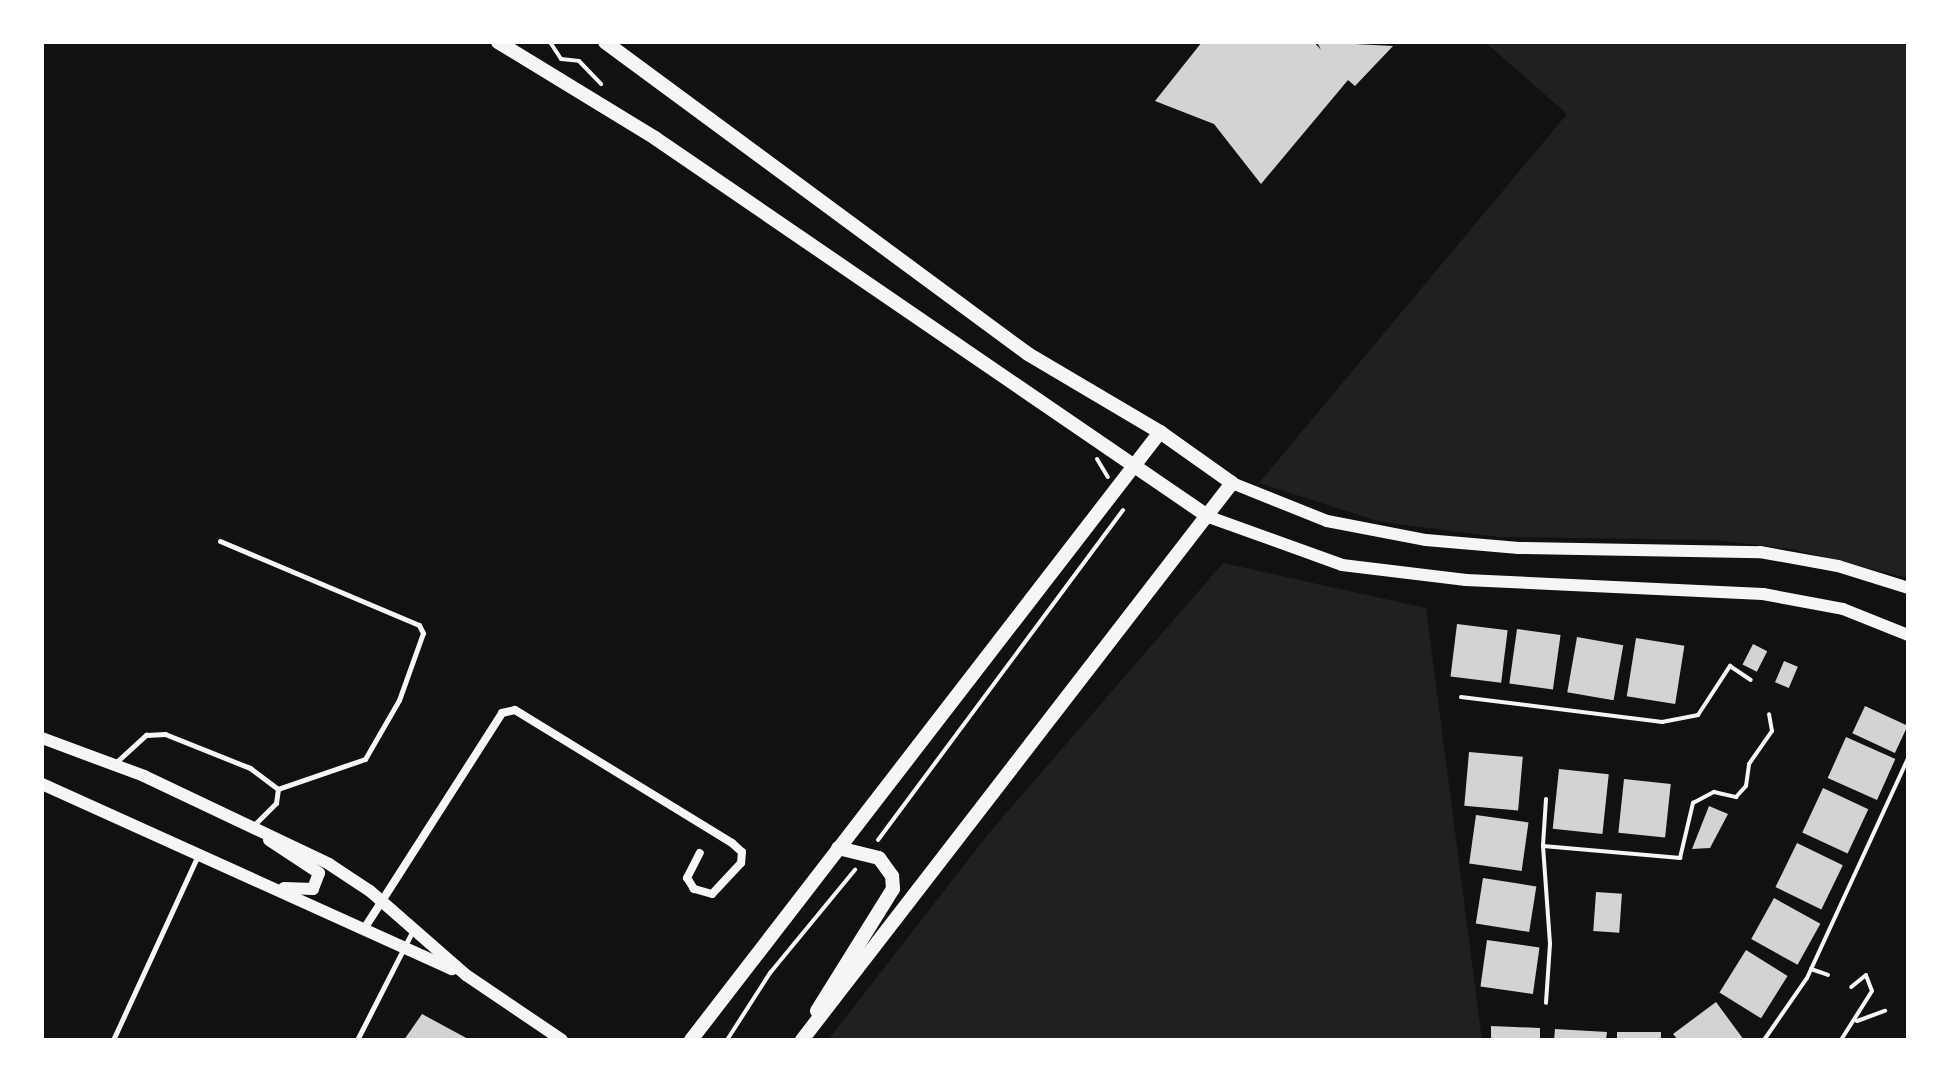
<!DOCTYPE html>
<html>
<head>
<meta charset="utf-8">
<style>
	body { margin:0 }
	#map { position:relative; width:1950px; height:1082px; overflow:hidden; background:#111; font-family:Jost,sans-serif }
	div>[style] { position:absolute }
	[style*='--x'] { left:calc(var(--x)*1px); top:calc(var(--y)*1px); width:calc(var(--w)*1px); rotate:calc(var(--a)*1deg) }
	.green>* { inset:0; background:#202020 }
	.building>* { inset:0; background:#d3d3d3; transform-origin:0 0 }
	.path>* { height:4px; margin:-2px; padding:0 2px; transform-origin:2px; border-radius:2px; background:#f5f5f5 }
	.service>* { height:5px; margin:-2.5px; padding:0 2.5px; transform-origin:2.5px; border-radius:2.5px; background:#f5f5f5 }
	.minor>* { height:8px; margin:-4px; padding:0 4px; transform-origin:4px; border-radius:4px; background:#f5f5f5 }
	.tertiary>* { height:12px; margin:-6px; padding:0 6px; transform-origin:6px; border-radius:6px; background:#f5f5f5 }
	.primary>* { height:14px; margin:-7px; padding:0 7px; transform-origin:7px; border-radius:7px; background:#f5f5f5 }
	span { translate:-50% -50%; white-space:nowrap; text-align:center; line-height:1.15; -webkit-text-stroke:7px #fff; paint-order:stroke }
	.frame { position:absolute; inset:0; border:44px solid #fff; pointer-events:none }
</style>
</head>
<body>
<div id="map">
	<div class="green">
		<div style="clip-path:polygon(1485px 42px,1908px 42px,1908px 578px,1792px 549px,1715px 540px,1499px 537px,1381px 522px,1259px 483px,1567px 114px)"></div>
		<div style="clip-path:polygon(1223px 563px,1426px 608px,1482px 1040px,828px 1040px,989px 833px)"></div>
	</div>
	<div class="building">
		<div style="clip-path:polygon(1202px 42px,1314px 42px,1321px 50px,1317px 42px,1393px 46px,1355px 86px,1348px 80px,1261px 184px,1214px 124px,1155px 101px)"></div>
		<div style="left:1457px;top:624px;width:51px;height:53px;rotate:7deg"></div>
		<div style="left:1517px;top:629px;width:44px;height:55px;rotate:8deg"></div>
		<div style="left:1577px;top:637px;width:47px;height:56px;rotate:10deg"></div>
		<div style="left:1636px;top:638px;width:49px;height:59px;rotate:9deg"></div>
		<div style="left:1753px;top:644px;width:16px;height:23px;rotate:27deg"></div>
		<div style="left:1784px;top:661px;width:15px;height:23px;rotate:23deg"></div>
		<div style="left:1865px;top:706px;width:47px;height:30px;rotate:25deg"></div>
		<div style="left:1846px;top:737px;width:54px;height:45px;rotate:24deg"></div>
		<div style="left:1469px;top:752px;width:54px;height:54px;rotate:5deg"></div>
		<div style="left:1559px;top:769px;width:50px;height:60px;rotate:6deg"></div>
		<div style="left:1624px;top:779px;width:47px;height:54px;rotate:6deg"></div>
		<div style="left:1823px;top:788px;width:50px;height:49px;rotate:25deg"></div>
		<div style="clip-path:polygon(1709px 806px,1728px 814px,1710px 848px,1692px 849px)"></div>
		<div style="left:1476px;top:815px;width:53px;height:49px;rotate:8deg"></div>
		<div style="left:1797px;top:843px;width:51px;height:49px;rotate:26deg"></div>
		<div style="left:1483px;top:878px;width:54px;height:46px;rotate:9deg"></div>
		<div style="left:1596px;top:892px;width:26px;height:39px;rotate:4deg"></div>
		<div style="left:1774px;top:898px;width:53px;height:47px;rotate:29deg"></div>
		<div style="left:1487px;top:940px;width:53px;height:47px;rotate:8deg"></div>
		<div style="left:1746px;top:950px;width:49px;height:50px;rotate:32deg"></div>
		<div style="clip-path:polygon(1716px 1002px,1744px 1040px,1678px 1040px,1673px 1034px)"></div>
		<div style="clip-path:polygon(422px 1014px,470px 1040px,404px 1040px)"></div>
		<div style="clip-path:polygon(1491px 1026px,1540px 1028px,1540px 1040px,1491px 1040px)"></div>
		<div style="clip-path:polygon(1555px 1029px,1607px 1032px,1606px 1040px,1554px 1040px)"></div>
		<div style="left:1617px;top:1032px;width:44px;height:8px"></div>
	</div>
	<div class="path">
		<div style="--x:550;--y:42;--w:20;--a:57"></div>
		<div style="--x:561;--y:59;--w:18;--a:6"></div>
		<div style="--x:579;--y:61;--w:32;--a:46"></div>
		<div style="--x:1097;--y:459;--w:21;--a:59"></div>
		<div style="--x:1461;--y:697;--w:203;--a:7.1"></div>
		<div style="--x:1662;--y:722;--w:37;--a:-11"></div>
		<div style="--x:1698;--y:715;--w:59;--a:-56.9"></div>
		<div style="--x:1730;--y:666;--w:25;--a:34"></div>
		<div style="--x:1546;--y:799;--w:47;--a:93.7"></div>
		<div style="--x:1543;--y:846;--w:138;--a:5"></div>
		<div style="--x:1680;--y:858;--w:57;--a:-76.7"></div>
		<div style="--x:1693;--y:803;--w:24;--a:-28"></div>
		<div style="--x:1714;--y:792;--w:23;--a:13"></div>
		<div style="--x:1736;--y:797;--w:15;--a:-48"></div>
		<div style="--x:1746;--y:786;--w:22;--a:-82"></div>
		<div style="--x:1749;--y:764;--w:40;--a:-55.1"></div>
		<div style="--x:1772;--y:731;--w:17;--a:-100"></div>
		<div style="--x:878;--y:840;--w:411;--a:-53.4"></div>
		<div style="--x:1543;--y:846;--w:98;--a:85.9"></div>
		<div style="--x:1550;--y:944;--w:59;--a:93.9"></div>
		<div style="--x:1811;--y:969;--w:18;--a:19"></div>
		<div style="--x:1857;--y:1021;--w:30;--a:-20"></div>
		<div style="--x:727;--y:1040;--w:80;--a:-57.3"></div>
		<div style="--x:770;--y:973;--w:134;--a:-50.5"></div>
		<div style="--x:1764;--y:1040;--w:75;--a:-55.3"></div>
		<div style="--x:1807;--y:978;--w:242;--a:-65.3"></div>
		<div style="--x:1841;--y:1040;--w:58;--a:-57.7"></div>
		<div style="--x:1872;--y:991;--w:17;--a:-111"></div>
		<div style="--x:1866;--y:975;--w:19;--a:141"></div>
	</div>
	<div class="service">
		<div style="--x:220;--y:541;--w:216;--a:22.9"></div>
		<div style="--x:419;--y:625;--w:9;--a:63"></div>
		<div style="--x:423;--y:633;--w:71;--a:109.7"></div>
		<div style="--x:399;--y:700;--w:68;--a:120"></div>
		<div style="--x:365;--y:759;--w:92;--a:161"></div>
		<div style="--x:113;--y:765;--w:45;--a:-42.3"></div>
		<div style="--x:146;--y:735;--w:19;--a:-3"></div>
		<div style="--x:165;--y:734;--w:92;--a:21.8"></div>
		<div style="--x:250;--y:768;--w:35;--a:37"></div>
		<div style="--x:252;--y:827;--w:34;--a:-45"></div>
		<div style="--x:276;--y:803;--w:14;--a:-82"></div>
		<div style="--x:113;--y:1040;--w:204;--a:-65.3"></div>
		<div style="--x:357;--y:1040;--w:123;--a:-63"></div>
	</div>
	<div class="minor">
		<div style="--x:364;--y:929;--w:256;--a:-57.4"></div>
		<div style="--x:502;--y:713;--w:13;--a:-13"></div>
		<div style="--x:515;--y:710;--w:255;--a:31.5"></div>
		<div style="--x:732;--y:843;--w:13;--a:42"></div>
		<div style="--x:742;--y:852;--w:11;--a:95"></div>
		<div style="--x:741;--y:863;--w:42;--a:133.1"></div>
		<div style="--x:712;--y:894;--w:19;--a:-164"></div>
		<div style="--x:694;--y:889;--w:13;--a:-122"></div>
		<div style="--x:687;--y:878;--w:28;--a:-63"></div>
	</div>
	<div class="tertiary">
		<div style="--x:1232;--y:483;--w:102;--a:21.8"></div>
		<div style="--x:1327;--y:521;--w:101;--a:10.9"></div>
		<div style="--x:1426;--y:540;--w:93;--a:4.9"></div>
		<div style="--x:1519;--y:548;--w:241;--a:1"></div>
		<div style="--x:1760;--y:552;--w:79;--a:10.2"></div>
		<div style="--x:1838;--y:566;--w:73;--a:17.4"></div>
		<div style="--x:1209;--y:517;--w:141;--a:19.8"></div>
		<div style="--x:1342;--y:565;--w:125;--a:6.9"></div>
		<div style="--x:1466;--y:580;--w:297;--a:2.7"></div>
		<div style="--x:1763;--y:594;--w:81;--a:10.6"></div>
		<div style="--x:1843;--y:609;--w:70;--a:21.8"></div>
		<div style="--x:42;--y:738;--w:109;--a:20.4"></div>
		<div style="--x:144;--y:776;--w:205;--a:25.4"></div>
		<div style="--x:329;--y:864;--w:49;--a:33.4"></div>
		<div style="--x:370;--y:891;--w:128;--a:41.2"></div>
		<div style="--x:466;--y:975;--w:116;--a:34.1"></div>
		<div style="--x:42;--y:784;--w:450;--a:24.3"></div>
		<div style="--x:269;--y:840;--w:60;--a:33.4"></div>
		<div style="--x:319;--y:873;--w:17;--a:111"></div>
		<div style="--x:313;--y:889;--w:29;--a:-178"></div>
	</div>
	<div class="primary">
		<div style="--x:498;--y:42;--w:184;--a:31.4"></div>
		<div style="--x:655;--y:138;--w:671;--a:34.38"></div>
		<div style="--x:605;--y:42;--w:526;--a:36.41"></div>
		<div style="--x:1028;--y:354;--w:153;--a:30.6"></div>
		<div style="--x:1160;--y:432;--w:88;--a:35.3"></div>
		<div style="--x:1232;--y:483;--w:704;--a:127.67"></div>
		<div style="--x:817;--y:1011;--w:144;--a:-58.1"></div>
		<div style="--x:893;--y:889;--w:13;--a:-94"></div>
		<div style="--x:892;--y:876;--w:22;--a:-126"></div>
		<div style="--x:879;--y:858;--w:42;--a:-166.3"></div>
		<div style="--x:691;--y:1040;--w:768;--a:-52.35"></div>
	</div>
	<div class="frame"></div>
</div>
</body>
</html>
